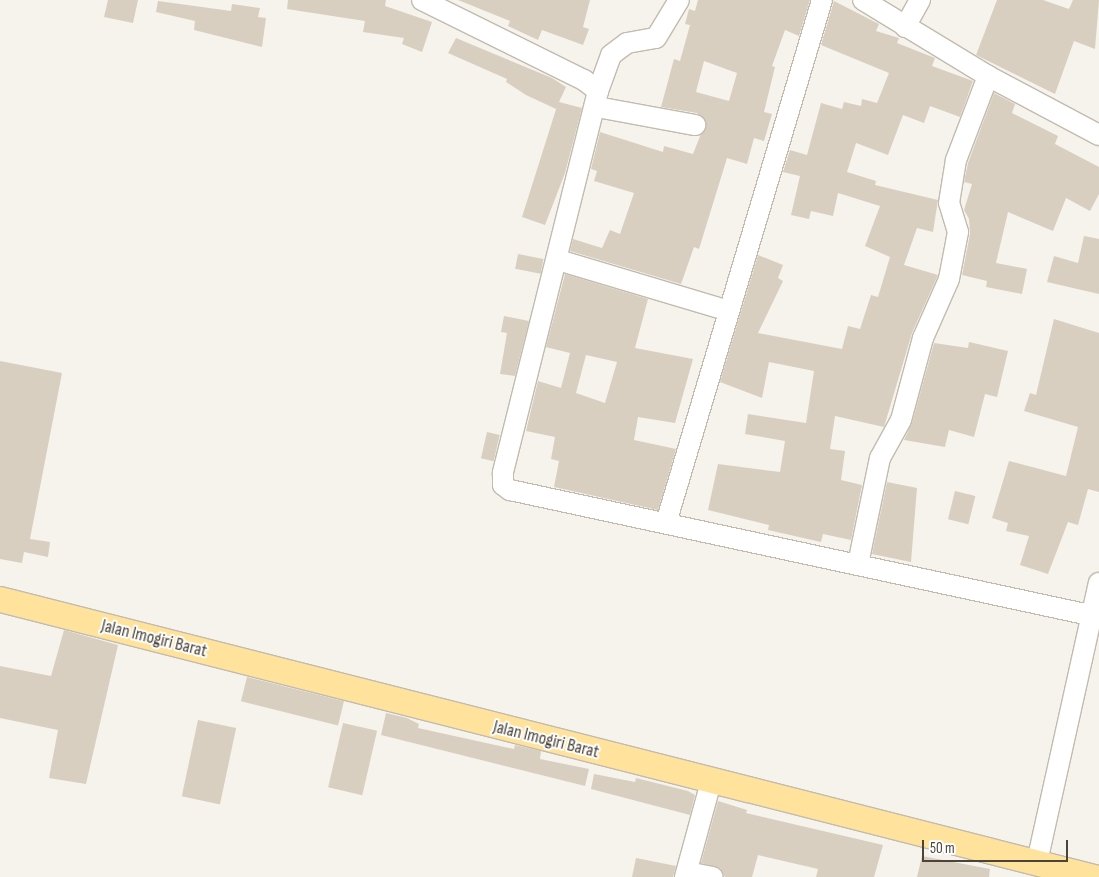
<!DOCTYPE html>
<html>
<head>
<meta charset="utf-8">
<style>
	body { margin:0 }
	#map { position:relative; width:1099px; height:877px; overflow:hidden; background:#f6f3ec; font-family:"Sofia Sans Condensed",sans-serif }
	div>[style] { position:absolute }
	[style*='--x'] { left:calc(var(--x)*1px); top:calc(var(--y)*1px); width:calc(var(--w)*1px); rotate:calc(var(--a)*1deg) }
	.building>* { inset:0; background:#d8cfc1; transform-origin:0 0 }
	.roads { filter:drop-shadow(1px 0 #c2bbae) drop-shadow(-1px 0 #c2bbae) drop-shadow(0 1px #c2bbae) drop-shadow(0 -1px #c2bbae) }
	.minor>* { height:20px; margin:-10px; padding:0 10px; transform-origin:10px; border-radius:10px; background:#fff }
	.major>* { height:25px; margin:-12.5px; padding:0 12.5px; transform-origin:12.5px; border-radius:12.5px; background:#ffe39c }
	span { translate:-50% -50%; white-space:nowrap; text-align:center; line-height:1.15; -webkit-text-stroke:4px #fff; paint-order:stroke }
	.street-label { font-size:18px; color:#4b4439 }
	.scale { position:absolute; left:922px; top:840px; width:146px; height:22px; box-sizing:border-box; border:2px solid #4b4439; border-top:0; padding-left:6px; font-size:15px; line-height:18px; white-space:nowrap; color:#4b4439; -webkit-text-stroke:4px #fff; paint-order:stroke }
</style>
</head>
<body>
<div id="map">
	<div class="building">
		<div style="clip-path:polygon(108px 0,138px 0,133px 23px,104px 17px)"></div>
		<div style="clip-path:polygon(288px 0,386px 0,385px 6px,432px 22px,422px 52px,402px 44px,404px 38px,363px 32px,365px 21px,287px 9px)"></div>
		<div style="clip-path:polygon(458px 0,590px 0,583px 27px,589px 29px,583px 45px,542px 30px,538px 40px,508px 26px,510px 21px)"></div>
		<div style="clip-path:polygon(evenodd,698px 0,810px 0,799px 36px,785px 30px,772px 66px,775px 67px,764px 112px,772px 114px,764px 141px,754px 138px,747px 164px,727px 158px,699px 249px,694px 247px,681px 284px,570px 251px,573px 239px,602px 248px,610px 230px,620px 234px,634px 193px,594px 181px,597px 171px,591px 169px,600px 132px,663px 152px,664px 146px,693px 154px,706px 121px,697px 113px,661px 107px,674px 59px,680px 61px,690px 25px,685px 24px,689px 9px,695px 11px,698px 0,704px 61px,737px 73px,729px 101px,696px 92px,704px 61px)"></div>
		<div style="clip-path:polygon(997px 0,1043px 0,1069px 9px,1073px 0,1099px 0,1095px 49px,1074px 41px,1055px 94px,976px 55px)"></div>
		<div style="clip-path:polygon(158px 1px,231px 11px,232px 4px,260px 8px,258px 17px,266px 18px,262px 47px,194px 30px,195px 21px,156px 12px)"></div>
		<div style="clip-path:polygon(834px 1px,879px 24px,876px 31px,899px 38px,897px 43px,935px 58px,932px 66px,973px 81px,960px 117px,930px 106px,924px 123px,903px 115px,888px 155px,856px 143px,847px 172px,876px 181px,875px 185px,938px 200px,933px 232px,917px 228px,904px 265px,938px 275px,912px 333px,884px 427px,835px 416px,830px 449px,845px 451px,841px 480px,862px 485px,851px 540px,823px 534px,821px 542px,768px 530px,769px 525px,708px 510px,718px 464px,780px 472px,785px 441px,745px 434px,748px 414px,806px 423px,814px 371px,769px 362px,762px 398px,720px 382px,758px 255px,783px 265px,778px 278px,783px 281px,758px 333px,842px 349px,848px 326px,860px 329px,871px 295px,878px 297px,890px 257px,865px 246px,880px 206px,838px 193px,833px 216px,811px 211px,809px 219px,791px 215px,800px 176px,783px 172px,790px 150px,807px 155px,821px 103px,842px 109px,844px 102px,861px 106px,862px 99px,877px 103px,889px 73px,821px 45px)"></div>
		<div style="clip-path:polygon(456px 38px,552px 78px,566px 87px,559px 102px,582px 108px,565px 173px,545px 225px,522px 217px,558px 103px,556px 109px,526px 95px,506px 82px,507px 79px,448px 53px)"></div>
		<div style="clip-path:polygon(994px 93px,1015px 104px,1012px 113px,1058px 136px,1055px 144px,1099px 167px,1099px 194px,1090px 211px,1066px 198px,1053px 231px,1008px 212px,996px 263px,1027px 269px,1022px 294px,986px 287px,987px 281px,962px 275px,970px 234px,969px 219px,964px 210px,972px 184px,964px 182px,968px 163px)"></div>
		<div style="clip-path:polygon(1084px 236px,1099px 239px,1099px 294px,1047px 282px,1054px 256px,1078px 263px)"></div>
		<div style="left:518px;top:254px;width:26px;height:15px;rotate:11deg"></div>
		<div style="clip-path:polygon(evenodd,565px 274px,648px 299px,635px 348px,693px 359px,675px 423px,638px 417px,634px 440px,676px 449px,658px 510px,554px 487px,559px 461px,551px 459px,555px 437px,526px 431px,538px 381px,561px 388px,570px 353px,546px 347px,565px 274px,586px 355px,617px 362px,605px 403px,576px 393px,586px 355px)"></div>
		<div style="clip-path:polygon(504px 316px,529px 321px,515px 376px,500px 374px,507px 333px,501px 332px)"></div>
		<div style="clip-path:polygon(1054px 319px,1099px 333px,1099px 492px,1088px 489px,1078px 525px,1068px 522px,1048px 574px,1020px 565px,1029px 536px,1006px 531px,1008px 523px,992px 518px,1009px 461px,1066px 476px,1078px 427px,1024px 411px,1030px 393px,1036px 395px)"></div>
		<div style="clip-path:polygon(969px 342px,1008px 351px,997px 397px,985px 394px,974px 437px,949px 430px,945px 447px,904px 440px,912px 423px,934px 343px,968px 348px)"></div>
		<div style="clip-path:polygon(0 361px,62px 373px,30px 539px,50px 542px,48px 557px,24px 552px,22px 563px,0 559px)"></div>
		<div style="left:487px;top:432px;width:13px;height:27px;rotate:13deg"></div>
		<div style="clip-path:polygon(887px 482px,917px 488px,911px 562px,872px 554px)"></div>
		<div style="left:955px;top:491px;width:21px;height:29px;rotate:14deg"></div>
		<div style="clip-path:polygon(64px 630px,118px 645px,86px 784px,49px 778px,58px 730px,0 718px,0 666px,51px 676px)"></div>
		<div style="left:247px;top:677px;width:100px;height:25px;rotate:14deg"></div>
		<div style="clip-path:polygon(386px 713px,407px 718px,419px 724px,418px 728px,514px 749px,515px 745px,541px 751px,540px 759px,589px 769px,585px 786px,381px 735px)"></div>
		<div style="left:198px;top:720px;width:39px;height:78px;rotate:12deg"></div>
		<div style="left:343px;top:723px;width:35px;height:66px;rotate:13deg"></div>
		<div style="clip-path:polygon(594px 774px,635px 782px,636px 778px,688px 791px,695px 795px,690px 815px,591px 789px)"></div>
		<div style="clip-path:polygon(718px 801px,747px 810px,746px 813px,883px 845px,874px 877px,816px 877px,818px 869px,758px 855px,752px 877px,725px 877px,720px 868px,701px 863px)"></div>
		<div style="clip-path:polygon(922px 856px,990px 869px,989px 877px,917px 877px)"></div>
		<div style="clip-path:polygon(636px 858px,676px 866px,673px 877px,632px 877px)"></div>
	</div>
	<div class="roads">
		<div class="minor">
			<div style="--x:422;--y:0;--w:181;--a:26.3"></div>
			<div style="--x:584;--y:80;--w:18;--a:38"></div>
			<div style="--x:598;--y:91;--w:394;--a:104"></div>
			<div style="--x:503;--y:473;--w:12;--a:90"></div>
			<div style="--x:503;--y:485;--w:9;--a:36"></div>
			<div style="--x:510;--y:490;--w:603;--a:12.17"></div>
			<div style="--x:863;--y:0;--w:146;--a:31.3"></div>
			<div style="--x:988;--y:76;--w:126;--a:28"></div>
			<div style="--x:905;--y:27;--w:31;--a:-61"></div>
			<div style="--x:598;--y:91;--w:38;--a:-70"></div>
			<div style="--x:611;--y:55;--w:20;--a:-37"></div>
			<div style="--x:627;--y:43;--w:29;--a:-10"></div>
			<div style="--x:656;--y:38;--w:44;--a:-58.8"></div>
			<div style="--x:597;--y:107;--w:100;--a:10.4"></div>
			<div style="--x:558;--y:260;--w:178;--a:16.6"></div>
			<div style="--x:666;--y:523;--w:546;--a:-73.39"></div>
			<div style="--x:858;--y:564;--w:108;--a:-78.3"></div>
			<div style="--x:880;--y:458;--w:43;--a:-61.1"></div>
			<div style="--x:901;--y:420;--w:85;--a:-75"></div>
			<div style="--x:923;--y:338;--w:64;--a:-66.2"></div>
			<div style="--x:949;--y:279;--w:48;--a:-79.2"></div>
			<div style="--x:958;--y:232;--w:30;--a:-107"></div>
			<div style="--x:949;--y:203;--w:44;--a:-80.8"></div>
			<div style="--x:956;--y:160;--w:90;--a:-69.1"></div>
			<div style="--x:1037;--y:862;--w:286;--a:-77.5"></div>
			<div style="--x:687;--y:872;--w:26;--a:11"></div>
			<div style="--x:685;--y:877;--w:98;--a:-74.7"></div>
		</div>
		<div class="major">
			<div style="--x:0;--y:599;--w:1129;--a:14.26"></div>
		</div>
	</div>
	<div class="street-label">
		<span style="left:154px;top:639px;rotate:14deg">Jalan Imogiri Barat</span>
		<span style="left:546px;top:740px;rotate:14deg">Jalan Imogiri Barat</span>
	</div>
	<div class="scale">50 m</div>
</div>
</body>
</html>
